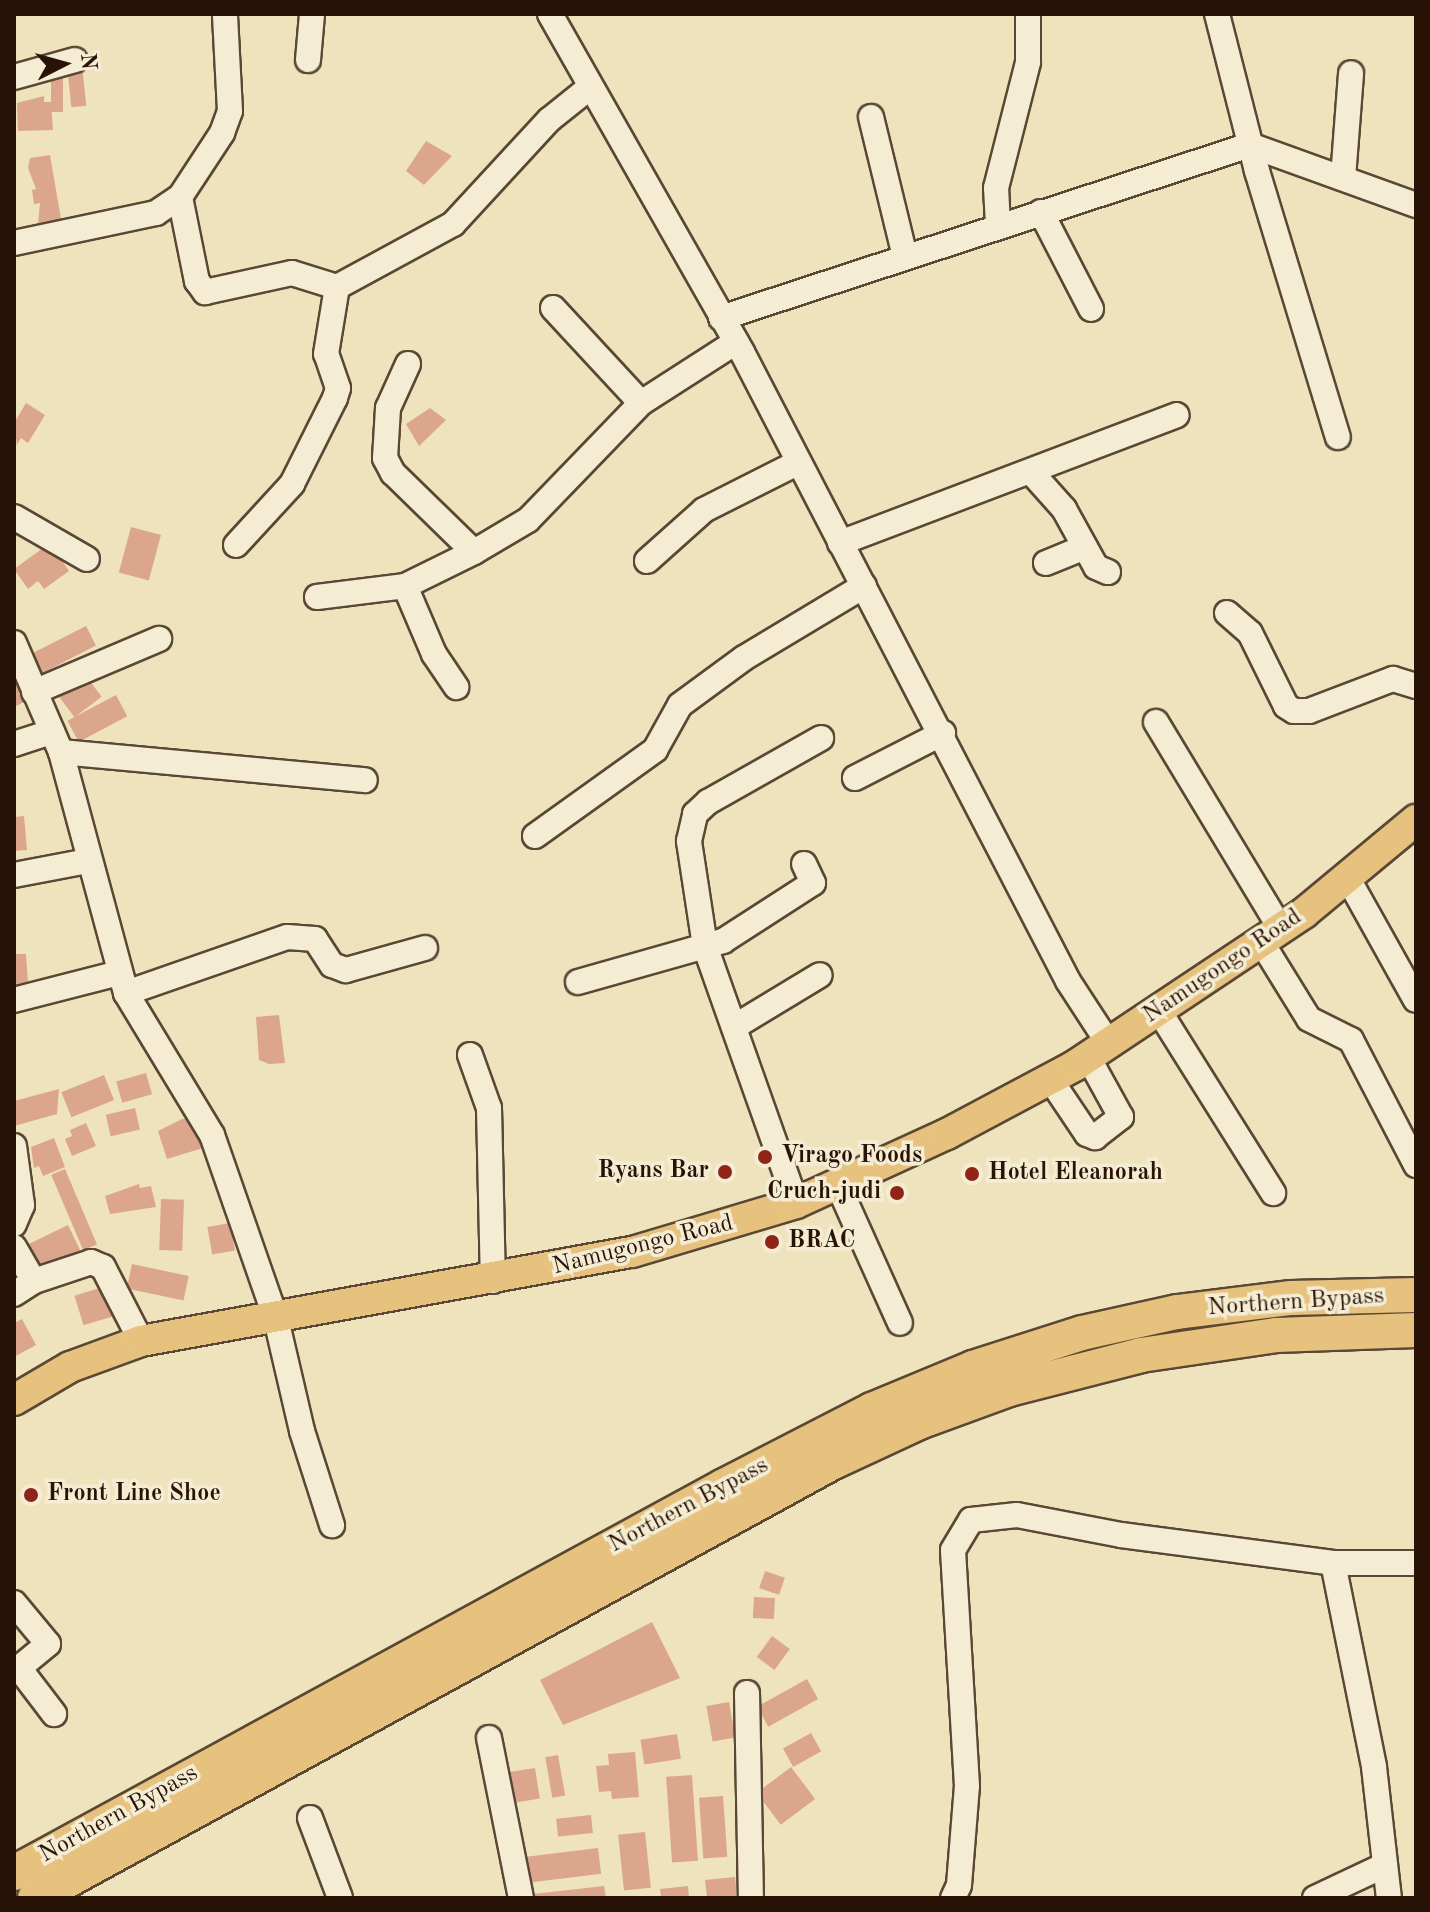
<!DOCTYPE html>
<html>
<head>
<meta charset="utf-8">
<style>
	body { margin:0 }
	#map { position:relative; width:1430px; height:1912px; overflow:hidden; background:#eee3bd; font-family:"Old Standard TT",serif }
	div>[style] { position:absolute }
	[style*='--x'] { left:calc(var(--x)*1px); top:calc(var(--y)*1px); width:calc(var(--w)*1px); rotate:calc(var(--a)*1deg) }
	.building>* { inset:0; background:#dca68c; transform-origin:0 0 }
	.roads { filter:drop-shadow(2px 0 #5a4734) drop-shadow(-2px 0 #5a4734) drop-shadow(0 2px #5a4734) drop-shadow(0 -2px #5a4734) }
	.minor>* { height:24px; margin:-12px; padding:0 12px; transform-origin:12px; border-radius:12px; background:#f4edd4 }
	.major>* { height:30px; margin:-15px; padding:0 15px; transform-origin:15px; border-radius:15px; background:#e7c27e }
	.highway>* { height:34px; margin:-17px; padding:0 17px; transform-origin:17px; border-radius:17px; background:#e7c27e }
	.dots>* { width:22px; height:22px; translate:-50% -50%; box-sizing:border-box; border:4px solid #f4edd4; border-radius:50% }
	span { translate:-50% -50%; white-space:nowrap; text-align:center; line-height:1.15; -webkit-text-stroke:7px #f4edd4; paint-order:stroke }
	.street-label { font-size:24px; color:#291306 }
	.poi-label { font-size:24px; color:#291306; font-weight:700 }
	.left { translate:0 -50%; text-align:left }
	.right { translate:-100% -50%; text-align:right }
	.frame { position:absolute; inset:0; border:16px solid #291306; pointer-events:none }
	.north { position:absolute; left:24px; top:24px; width:80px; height:80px; -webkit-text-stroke:6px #f4edd4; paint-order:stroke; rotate:84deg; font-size:22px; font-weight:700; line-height:32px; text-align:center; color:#291306 }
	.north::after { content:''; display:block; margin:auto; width:28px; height:36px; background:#291306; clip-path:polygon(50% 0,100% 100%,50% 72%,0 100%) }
</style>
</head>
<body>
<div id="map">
	<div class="building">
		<div style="left:82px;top:65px;width:41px;height:15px;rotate:84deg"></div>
		<div style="left:51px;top:74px;width:12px;height:38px"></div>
		<div style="clip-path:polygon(44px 96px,44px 102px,51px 102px,53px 130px,18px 131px,17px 103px)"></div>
		<div style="clip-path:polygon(426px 141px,452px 156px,424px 185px,406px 171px)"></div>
		<div style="clip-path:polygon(50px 155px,61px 219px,38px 223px,40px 203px,34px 204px,32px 190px,36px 189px,28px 168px,30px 158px)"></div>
		<div style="clip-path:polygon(26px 403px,45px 415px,28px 443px,21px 438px,17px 445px,14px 423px)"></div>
		<div style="clip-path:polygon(430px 408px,446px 420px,419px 446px,406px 424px)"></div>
		<div style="left:131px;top:527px;width:31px;height:47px;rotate:15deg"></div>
		<div style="clip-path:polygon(50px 543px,69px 571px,44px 589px,38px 581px,28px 589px,14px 569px)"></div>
		<div style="left:86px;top:626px;width:22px;height:63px;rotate:63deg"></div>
		<div style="clip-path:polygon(14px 673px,26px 701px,14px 707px)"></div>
		<div style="left:86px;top:676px;width:26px;height:34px;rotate:53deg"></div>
		<div style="left:116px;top:695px;width:24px;height:55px;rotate:62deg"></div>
		<div style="clip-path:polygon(24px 816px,27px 850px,14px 851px,14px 817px)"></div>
		<div style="clip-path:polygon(14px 954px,26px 954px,28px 983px,14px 984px)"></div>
		<div style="clip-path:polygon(279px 1015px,285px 1063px,269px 1064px,259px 1060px,256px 1017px)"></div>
		<div style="left:146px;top:1073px;width:22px;height:31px;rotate:74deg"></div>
		<div style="left:104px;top:1075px;width:27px;height:46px;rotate:68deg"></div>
		<div style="clip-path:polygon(59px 1089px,57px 1114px,14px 1126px,14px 1101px)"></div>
		<div style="left:135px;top:1108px;width:22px;height:30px;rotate:77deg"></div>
		<div style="clip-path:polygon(182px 1119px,194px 1119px,203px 1148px,167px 1159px,158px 1131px)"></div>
		<div style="clip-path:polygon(86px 1123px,96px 1146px,72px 1156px,65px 1139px,72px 1136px,70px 1130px)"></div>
		<div style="clip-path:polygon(54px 1138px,65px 1167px,43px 1176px,39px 1166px,34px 1168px,31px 1147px)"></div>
		<div style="left:65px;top:1169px;width:82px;height:15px;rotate:67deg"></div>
		<div style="clip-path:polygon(139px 1184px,140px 1188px,151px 1186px,156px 1207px,110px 1214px,105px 1196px)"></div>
		<div style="left:161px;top:1199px;width:23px;height:51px;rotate:2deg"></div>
		<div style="left:230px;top:1223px;width:28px;height:23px;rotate:80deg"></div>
		<div style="left:68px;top:1225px;width:28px;height:47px;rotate:64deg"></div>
		<div style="left:132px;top:1264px;width:58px;height:25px;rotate:12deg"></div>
		<div style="left:106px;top:1286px;width:31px;height:33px;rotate:73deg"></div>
		<div style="clip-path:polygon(22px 1319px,36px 1345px,14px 1357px,14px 1323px)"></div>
		<div style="left:765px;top:1571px;width:21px;height:18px;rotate:19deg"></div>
		<div style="left:754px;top:1597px;width:21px;height:21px;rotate:3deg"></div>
		<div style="clip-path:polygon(652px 1622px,680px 1678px,563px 1725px,540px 1680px)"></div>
		<div style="left:772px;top:1636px;width:22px;height:26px;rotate:36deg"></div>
		<div style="left:807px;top:1679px;width:23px;height:57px;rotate:61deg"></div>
		<div style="left:729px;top:1702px;width:36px;height:23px;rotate:80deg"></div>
		<div style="left:811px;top:1733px;width:21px;height:32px;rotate:61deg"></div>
		<div style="left:677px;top:1734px;width:25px;height:37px;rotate:81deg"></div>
		<div style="clip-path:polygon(635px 1752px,639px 1797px,612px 1799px,611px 1791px,599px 1792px,596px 1766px,609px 1765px,608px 1754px)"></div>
		<div style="left:558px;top:1755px;width:41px;height:13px;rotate:80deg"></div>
		<div style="left:791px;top:1767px;width:40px;height:43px;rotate:53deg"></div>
		<div style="left:535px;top:1768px;width:31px;height:35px;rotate:81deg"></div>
		<div style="left:692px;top:1775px;width:86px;height:26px;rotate:86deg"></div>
		<div style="left:723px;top:1796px;width:61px;height:24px;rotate:86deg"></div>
		<div style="left:591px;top:1815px;width:18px;height:35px;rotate:84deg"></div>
		<div style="left:645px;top:1832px;width:56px;height:27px;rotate:84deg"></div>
		<div style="left:598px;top:1848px;width:26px;height:72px;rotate:83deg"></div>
		<div style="clip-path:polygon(735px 1877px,737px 1898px,707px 1898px,705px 1880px)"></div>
		<div style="clip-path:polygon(604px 1886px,606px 1898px,533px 1898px,533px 1894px)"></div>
		<div style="clip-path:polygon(688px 1886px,689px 1898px,661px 1898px,660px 1889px)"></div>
	</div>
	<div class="roads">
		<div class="minor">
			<div style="--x:550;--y:14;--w:389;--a:60.4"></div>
			<div style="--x:742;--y:352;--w:708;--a:62.6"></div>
			<div style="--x:1068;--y:981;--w:75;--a:56.9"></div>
			<div style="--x:1217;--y:14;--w:162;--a:75.7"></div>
			<div style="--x:1257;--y:171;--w:278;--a:73.1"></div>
			<div style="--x:308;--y:60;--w:46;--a:-85"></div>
			<div style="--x:14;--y:77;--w:63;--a:-15.6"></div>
			<div style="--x:871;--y:117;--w:143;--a:76.3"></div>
			<div style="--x:1343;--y:178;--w:105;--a:-85.6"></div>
			<div style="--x:180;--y:197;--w:86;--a:78.6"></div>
			<div style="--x:197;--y:281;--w:14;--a:54"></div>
			<div style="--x:205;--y:292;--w:89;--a:-12.3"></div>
			<div style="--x:292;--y:273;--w:47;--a:17.3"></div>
			<div style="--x:337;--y:287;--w:132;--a:-28.5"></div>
			<div style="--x:453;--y:224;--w:142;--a:-47.3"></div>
			<div style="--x:549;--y:120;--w:51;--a:-38.7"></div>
			<div style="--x:1041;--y:212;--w:109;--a:62.7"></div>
			<div style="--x:998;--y:225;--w:37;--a:-93"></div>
			<div style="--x:996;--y:188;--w:130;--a:-75.7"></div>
			<div style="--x:1028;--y:62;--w:48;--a:-90"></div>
			<div style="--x:14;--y:243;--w:145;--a:-11.9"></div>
			<div style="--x:156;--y:213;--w:29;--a:-34"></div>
			<div style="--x:180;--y:197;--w:77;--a:-56.7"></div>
			<div style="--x:222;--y:133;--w:23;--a:-70"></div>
			<div style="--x:230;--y:111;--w:97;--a:-93"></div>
			<div style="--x:553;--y:308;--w:129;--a:47.2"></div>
			<div style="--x:721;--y:318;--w:557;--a:-18.11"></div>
			<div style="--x:1250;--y:145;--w:177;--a:19.9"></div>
			<div style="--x:408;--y:364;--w:48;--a:114.4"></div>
			<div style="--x:388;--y:408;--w:50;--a:93.4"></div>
			<div style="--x:385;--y:458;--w:17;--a:62"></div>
			<div style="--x:393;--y:473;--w:113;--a:44.3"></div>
			<div style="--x:474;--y:552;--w:63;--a:-30.7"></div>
			<div style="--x:528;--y:520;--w:163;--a:-46"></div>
			<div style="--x:641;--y:403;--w:113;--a:-32.7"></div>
			<div style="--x:1031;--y:472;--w:50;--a:48.3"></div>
			<div style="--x:1064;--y:509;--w:66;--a:61.1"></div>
			<div style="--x:1096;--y:567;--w:13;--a:23"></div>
			<div style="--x:14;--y:517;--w:84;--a:29.9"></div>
			<div style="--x:840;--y:543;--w:360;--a:-20.8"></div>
			<div style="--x:236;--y:545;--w:83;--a:-47.4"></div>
			<div style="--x:292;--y:484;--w:96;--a:-63.4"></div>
			<div style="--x:335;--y:398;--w:10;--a:-73"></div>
			<div style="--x:338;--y:388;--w:36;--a:-109"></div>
			<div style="--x:326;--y:354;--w:68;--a:-80.7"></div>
			<div style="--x:647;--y:561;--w:76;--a:-41.8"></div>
			<div style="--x:704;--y:510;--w:104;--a:-26.8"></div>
			<div style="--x:1046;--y:563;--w:42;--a:-22.3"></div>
			<div style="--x:405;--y:586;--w:74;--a:66.9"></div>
			<div style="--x:434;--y:654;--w:40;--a:56"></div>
			<div style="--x:317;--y:597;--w:89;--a:-7.1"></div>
			<div style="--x:405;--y:586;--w:77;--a:-26.2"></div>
			<div style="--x:1227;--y:613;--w:30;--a:41"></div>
			<div style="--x:1250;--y:633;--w:81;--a:63.7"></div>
			<div style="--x:1286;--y:706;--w:9;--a:32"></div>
			<div style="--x:1294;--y:711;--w:15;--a:0"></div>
			<div style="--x:1309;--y:711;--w:90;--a:-20.9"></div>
			<div style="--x:1393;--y:679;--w:24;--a:17"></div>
			<div style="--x:14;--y:643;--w:119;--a:66.7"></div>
			<div style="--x:61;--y:752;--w:250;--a:74.9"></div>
			<div style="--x:126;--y:993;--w:166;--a:58.8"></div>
			<div style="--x:212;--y:1135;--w:195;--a:70.8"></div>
			<div style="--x:276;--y:1319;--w:115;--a:76.9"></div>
			<div style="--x:302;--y:1431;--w:99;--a:72.3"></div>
			<div style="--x:34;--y:692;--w:136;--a:-23"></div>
			<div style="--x:1156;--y:722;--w:242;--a:58.9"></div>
			<div style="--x:14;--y:744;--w:40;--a:-18"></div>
			<div style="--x:61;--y:752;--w:305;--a:5.3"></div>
			<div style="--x:855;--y:778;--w:99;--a:-27.1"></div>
			<div style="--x:535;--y:836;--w:148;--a:-35.6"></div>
			<div style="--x:655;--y:750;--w:51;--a:-60.9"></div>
			<div style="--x:680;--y:705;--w:79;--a:-36.3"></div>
			<div style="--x:744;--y:658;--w:140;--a:-31"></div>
			<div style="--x:14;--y:875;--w:75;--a:-10.7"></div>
			<div style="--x:1346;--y:875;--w:143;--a:60.8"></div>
			<div style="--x:1262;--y:943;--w:89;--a:58.3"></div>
			<div style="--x:1309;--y:1019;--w:47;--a:26.6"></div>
			<div style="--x:1351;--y:1040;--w:141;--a:62.5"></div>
			<div style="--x:578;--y:982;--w:151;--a:-15.8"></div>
			<div style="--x:723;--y:941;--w:107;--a:-32.8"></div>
			<div style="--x:813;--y:883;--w:21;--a:-115"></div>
			<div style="--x:126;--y:993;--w:170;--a:-19.2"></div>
			<div style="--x:287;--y:937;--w:28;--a:4"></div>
			<div style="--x:315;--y:939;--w:31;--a:57"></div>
			<div style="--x:332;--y:965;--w:15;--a:20"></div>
			<div style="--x:346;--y:970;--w:82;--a:-15.6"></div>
			<div style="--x:14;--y:1000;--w:108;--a:-14.4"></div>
			<div style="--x:1159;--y:1011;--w:215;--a:57.9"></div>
			<div style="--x:734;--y:1027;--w:100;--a:-31.2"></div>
			<div style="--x:470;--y:1055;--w:56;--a:70.3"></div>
			<div style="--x:489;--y:1108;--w:173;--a:88.7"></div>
			<div style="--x:1050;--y:1079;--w:66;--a:56.1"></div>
			<div style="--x:1087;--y:1134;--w:9;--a:21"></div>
			<div style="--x:1095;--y:1137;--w:33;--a:-38"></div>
			<div style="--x:1121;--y:1117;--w:68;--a:-118.8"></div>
			<div style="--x:14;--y:1146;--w:60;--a:82.3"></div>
			<div style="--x:22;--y:1205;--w:21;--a:113"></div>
			<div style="--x:838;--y:1185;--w:151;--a:65.8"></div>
			<div style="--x:796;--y:1203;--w:273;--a:-109.5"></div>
			<div style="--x:705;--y:946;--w:106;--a:-98.7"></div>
			<div style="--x:689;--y:841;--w:28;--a:-77"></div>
			<div style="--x:695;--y:814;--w:18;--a:-43"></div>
			<div style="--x:708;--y:802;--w:130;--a:-29.5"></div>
			<div style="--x:14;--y:1247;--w:39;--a:60"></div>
			<div style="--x:34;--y:1281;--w:60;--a:-18.4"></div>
			<div style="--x:91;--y:1262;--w:13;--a:23"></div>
			<div style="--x:103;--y:1267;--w:83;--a:62.8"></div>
			<div style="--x:14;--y:1294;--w:24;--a:-33"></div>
			<div style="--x:1333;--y:1563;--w:208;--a:78.6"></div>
			<div style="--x:1374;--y:1767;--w:132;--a:83.5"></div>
			<div style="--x:14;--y:1603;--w:53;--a:50.3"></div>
			<div style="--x:48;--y:1644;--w:44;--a:140.5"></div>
			<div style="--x:19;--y:1668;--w:58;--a:52.7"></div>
			<div style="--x:747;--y:1693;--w:205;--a:88.9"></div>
			<div style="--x:489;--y:1738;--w:163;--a:78.7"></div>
			<div style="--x:310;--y:1818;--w:85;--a:69.4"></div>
			<div style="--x:953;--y:1898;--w:14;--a:-65"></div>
			<div style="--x:959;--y:1885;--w:99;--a:-85.4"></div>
			<div style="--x:967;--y:1786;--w:236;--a:-93.4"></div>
			<div style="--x:953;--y:1550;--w:35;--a:-59"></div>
			<div style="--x:971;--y:1520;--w:46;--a:-6.2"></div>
			<div style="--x:1017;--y:1515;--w:106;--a:10.9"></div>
			<div style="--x:1121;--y:1535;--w:214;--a:7.5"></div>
			<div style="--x:1333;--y:1563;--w:83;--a:0"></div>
			<div style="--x:1315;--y:1898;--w:75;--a:-25.2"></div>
		</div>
		<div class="major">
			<div style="--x:14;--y:1400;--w:65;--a:-30.5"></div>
			<div style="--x:70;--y:1367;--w:76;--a:-20.1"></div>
			<div style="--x:141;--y:1341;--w:499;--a:-10.3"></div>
			<div style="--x:632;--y:1252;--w:171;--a:-16.6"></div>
			<div style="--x:796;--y:1203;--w:166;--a:-24.6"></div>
			<div style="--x:947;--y:1134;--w:146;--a:-28.1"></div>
			<div style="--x:1076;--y:1065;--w:274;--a:-33.7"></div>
			<div style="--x:1304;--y:913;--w:146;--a:-39.7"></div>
		</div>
		<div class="highway">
			<div style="--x:14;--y:1873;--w:809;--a:-28.59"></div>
			<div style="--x:724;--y:1486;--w:166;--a:-27.2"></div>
			<div style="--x:872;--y:1410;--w:109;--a:-22.6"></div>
			<div style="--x:973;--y:1368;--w:114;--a:-17.8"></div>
			<div style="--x:1082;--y:1333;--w:97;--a:-12.5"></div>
			<div style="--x:1177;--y:1312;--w:115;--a:-7"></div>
			<div style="--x:1291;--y:1298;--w:125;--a:-1.4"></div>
			<div style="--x:35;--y:1898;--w:909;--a:-28.65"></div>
			<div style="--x:833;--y:1462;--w:95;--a:-24.9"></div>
			<div style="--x:919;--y:1422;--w:96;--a:-20.1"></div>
			<div style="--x:1009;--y:1389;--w:136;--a:-14.4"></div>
			<div style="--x:1141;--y:1355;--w:136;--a:-8.4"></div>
			<div style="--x:1276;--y:1335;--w:140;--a:-2"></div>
		</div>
	</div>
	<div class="dots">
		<div style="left:765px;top:1157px;background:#8f2418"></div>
		<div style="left:725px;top:1172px;background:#8f2418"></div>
		<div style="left:972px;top:1174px;background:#8f2418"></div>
		<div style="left:897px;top:1193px;background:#8f2418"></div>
		<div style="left:772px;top:1242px;background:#8f2418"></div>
		<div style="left:31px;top:1495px;background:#8f2418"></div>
	</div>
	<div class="street-label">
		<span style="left:1223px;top:967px;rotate:-34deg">Namugongo Road</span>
		<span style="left:643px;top:1246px;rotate:-14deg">Namugongo Road</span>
		<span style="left:1296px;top:1303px;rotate:-4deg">Northern Bypass</span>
		<span style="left:689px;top:1506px;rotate:-28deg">Northern Bypass</span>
		<span style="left:119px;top:1815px;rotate:-29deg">Northern Bypass</span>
	</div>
	<div class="poi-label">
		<span class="left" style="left:781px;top:1157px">Virago Foods</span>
		<span class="right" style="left:709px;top:1172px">Ryans Bar</span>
		<span class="left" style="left:988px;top:1174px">Hotel Eleanorah</span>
		<span class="right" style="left:881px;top:1193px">Cruch-judi</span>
		<span class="left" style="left:788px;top:1242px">BRAC</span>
		<span class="left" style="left:47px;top:1495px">Front Line Shoe</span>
	</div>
	<div class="frame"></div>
	<div class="north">N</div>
</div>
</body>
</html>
